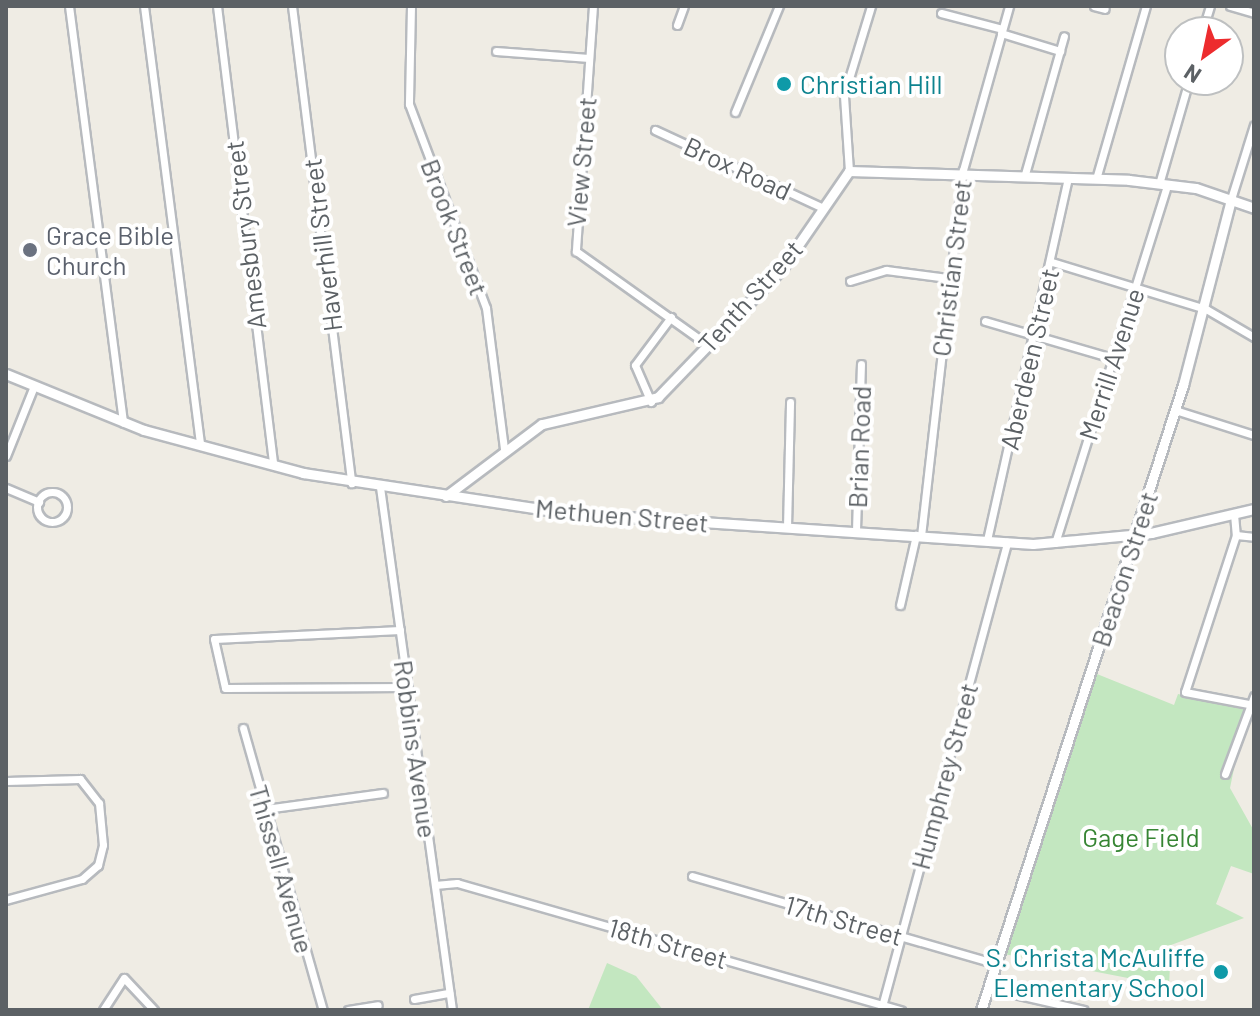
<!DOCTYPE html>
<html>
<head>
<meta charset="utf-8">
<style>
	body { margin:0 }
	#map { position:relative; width:1260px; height:1016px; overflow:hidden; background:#efece4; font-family:Barlow,sans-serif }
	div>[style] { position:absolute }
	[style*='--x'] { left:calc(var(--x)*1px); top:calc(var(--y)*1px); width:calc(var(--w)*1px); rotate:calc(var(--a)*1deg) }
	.green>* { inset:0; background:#c3e7c0 }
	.roads { filter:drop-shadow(2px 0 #b7babe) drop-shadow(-2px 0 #b7babe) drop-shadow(0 2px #b7babe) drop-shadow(0 -2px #b7babe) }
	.street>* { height:7px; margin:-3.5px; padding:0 3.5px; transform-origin:3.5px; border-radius:3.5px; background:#fff }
	.street>.ring { margin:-3.5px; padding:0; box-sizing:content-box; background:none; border:7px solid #fff; border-radius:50% }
	.secondary>* { height:9px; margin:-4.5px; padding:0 4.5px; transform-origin:4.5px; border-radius:4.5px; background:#fff }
	.dots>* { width:22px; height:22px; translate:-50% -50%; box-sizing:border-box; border:4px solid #fff; border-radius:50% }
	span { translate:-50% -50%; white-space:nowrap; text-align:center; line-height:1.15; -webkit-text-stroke:8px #fff; paint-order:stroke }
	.culture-label { font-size:26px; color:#0d838f }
	.left { translate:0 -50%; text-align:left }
	.right { translate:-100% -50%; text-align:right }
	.street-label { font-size:26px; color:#5c6165 }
	.worship-label { font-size:26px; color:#5b616d }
	.park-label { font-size:26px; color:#368533 }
	.frame { position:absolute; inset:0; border:8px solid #5c6165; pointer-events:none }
	.north { position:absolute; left:1164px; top:16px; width:80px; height:80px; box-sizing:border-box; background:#fff; border:2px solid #bec0c1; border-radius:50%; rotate:213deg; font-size:22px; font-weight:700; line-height:32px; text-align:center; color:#5c6165 }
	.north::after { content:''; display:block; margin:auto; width:28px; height:36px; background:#ed2c2e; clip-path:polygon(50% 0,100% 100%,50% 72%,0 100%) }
</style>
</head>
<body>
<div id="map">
	<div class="green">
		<div style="clip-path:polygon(1097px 674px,1174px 705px,1178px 694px,1246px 710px,1230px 788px,1254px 831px,1254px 874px,1231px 866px,1216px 904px,1244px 918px,1171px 945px,1169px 986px,1004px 954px)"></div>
		<div style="clip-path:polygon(607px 963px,636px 976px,663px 1010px,588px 1010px)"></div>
	</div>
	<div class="roads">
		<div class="street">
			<div style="--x:69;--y:6;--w:420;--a:82.6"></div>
			<div style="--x:144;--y:6;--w:443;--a:82.7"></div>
			<div style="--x:217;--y:6;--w:462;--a:83"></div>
			<div style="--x:292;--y:6;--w:481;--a:82.9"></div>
			<div style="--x:411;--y:6;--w:98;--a:91.2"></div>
			<div style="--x:409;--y:104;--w:218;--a:69.3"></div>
			<div style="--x:486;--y:308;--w:142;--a:82.7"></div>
			<div style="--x:593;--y:6;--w:246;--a:94"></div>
			<div style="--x:576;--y:251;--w:162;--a:35.5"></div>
			<div style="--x:1094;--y:6;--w:11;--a:15"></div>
			<div style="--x:1230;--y:6;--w:25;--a:16"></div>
			<div style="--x:941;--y:13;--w:63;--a:14.7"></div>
			<div style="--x:677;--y:25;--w:20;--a:-70"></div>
			<div style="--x:1202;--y:32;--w:27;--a:-73"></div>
			<div style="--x:1001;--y:33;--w:62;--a:17"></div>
			<div style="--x:496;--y:51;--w:93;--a:4.3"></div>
			<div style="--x:735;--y:112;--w:115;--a:-67.5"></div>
			<div style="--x:655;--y:130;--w:183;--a:24.9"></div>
			<div style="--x:849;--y:171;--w:76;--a:-93.8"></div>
			<div style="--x:844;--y:95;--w:93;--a:-73.1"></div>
			<div style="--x:1025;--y:174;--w:143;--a:-74.2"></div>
			<div style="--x:1096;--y:179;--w:180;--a:-73.9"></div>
			<div style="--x:1159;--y:184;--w:108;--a:-73.9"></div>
			<div style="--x:1231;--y:199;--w:77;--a:-72.7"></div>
			<div style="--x:1052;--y:262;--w:161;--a:17"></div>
			<div style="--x:1206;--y:309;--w:56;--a:30.3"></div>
			<div style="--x:850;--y:281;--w:38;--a:-17"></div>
			<div style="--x:886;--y:270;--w:62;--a:7.5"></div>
			<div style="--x:985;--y:321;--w:132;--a:16.2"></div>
			<div style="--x:651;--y:402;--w:40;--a:-113.4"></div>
			<div style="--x:635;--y:365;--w:60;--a:-53.1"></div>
			<div style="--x:1175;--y:410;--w:83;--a:17.6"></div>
			<div style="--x:6;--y:456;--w:75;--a:-68.2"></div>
			<div style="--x:380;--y:487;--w:528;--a:82.16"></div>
			<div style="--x:6;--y:488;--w:36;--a:23"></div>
			<div class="ring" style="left:37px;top:492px;width:23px;height:23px"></div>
			<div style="--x:1234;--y:514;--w:21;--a:85"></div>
			<div style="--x:1236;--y:535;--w:165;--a:108"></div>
			<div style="--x:1185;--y:692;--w:70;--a:10.7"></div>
			<div style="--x:787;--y:527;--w:125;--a:-88.6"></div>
			<div style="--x:856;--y:531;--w:167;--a:-88.3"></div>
			<div style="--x:1236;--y:535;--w:18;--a:6"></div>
			<div style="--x:921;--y:536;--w:368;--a:-83.5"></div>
			<div style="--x:963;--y:170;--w:170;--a:-74.3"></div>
			<div style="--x:987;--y:540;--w:372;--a:-77.4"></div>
			<div style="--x:1055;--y:543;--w:375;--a:-72.6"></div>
			<div style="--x:900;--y:605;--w:72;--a:-77.1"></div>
			<div style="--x:400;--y:630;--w:186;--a:177.2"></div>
			<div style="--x:214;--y:639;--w:50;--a:77.3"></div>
			<div style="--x:225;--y:688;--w:183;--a:-0.3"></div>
			<div style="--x:243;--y:728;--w:293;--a:74.2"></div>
			<div style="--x:1225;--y:774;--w:83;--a:-69.6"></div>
			<div style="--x:6;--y:781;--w:74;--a:-1.5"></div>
			<div style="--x:80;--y:779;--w:31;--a:52"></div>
			<div style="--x:99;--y:803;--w:42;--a:84.6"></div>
			<div style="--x:103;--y:845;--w:21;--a:104"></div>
			<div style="--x:98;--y:865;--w:21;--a:139"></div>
			<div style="--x:82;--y:879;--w:79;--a:164.6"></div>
			<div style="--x:265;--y:809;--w:119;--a:-7.7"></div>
			<div style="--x:692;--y:876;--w:316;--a:16.1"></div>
			<div style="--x:435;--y:885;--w:22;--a:-5"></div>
			<div style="--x:457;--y:883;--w:462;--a:16"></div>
			<div style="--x:988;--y:988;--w:98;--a:12.9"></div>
			<div style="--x:414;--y:999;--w:36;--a:-10"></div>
			<div style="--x:103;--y:1010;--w:38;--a:-57"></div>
			<div style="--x:124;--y:978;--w:44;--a:46.8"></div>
			<div style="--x:348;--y:1010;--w:30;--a:-9"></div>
			<div style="--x:881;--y:1010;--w:485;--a:-74.9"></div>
		</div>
		<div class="secondary">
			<div style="--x:6;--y:374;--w:149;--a:22.1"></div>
			<div style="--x:144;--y:430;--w:165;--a:15.1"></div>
			<div style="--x:303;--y:473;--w:267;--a:8.6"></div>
			<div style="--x:567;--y:513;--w:467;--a:3.8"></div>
			<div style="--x:1033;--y:544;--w:119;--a:-5.3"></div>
			<div style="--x:1151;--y:533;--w:106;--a:-13.1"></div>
			<div style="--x:446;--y:496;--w:120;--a:-36.9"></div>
			<div style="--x:542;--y:424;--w:119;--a:-13.1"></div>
			<div style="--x:658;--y:397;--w:180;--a:-46.1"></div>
			<div style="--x:783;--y:267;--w:116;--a:-55.5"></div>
			<div style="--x:849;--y:171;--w:280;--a:1.8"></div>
			<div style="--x:1129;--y:180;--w:67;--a:6.8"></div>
			<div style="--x:1196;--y:188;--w:61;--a:19"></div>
			<div style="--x:981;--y:1010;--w:657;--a:-72.09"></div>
			<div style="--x:1183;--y:385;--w:192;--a:-75.5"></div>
		</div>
	</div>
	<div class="dots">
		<div style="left:784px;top:84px;background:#0f9aa8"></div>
		<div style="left:30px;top:250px;background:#6b7280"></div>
		<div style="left:1221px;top:972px;background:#0f9aa8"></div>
	</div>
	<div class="culture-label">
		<span class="left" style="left:800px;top:84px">Christian Hill</span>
		<span class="right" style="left:1205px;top:972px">S. Christa McAuliffe<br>Elementary School</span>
	</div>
	<div class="street-label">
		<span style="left:581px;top:162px;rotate:-85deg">View Street</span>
		<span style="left:738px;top:168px;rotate:25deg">Brox Road</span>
		<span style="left:455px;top:227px;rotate:69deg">Brook Street</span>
		<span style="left:245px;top:235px;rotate:-97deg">Amesbury Street</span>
		<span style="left:322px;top:245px;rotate:-97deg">Haverhill Street</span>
		<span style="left:951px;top:268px;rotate:-83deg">Christian Street</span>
		<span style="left:750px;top:296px;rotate:-48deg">Tenth Street</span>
		<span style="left:1029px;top:359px;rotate:-77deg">Aberdeen Street</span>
		<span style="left:1111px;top:364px;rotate:-72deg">Merrill Avenue</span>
		<span style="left:859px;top:447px;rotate:-88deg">Brian Road</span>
		<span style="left:622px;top:515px;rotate:5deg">Methuen Street</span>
		<span style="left:1124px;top:569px;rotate:-72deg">Beacon Street</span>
		<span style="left:416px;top:749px;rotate:82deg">Robbins Avenue</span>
		<span style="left:944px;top:776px;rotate:-75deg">Humphrey Street</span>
		<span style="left:282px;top:869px;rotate:74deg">Thissell Avenue</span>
		<span style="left:844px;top:920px;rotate:16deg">17th Street</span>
		<span style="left:668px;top:943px;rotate:16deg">18th Street</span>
	</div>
	<div class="worship-label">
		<span class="left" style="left:46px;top:250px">Grace Bible<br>Church</span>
	</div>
	<div class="park-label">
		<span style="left:1141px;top:837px">Gage Field</span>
	</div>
	<div class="frame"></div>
	<div class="north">N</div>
</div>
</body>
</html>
